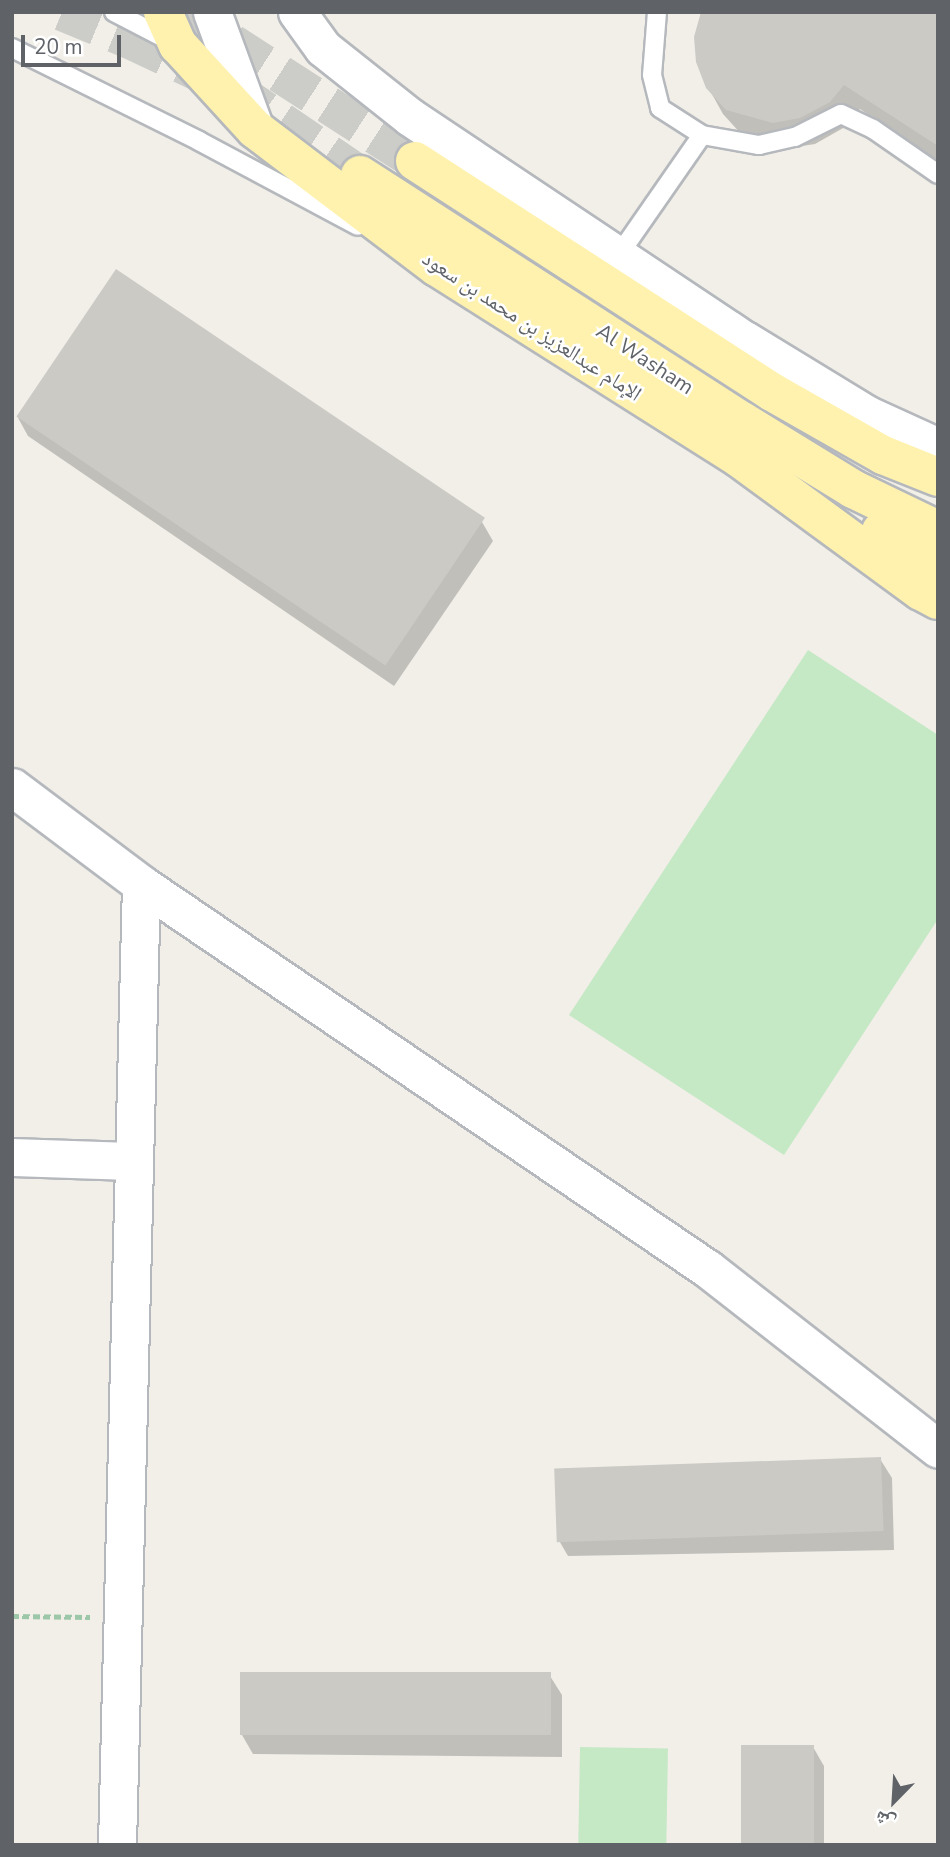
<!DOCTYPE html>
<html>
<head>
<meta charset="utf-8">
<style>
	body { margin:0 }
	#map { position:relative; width:950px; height:1857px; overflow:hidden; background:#f1efe8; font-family:"Nunito Sans","Noto Naskh Arabic",sans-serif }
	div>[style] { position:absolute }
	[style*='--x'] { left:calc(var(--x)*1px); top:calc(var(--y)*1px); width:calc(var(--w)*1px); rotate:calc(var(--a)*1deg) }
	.green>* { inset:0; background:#c5e8c5; transform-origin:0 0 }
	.shadow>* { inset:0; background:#0003 }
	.building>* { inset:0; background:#cccac5; transform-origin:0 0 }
	.primary-tunnel>* { height:38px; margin-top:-19px; transform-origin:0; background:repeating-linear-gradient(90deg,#ccccc8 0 38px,transparent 0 57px) }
	.path>* { height:4.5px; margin-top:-2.25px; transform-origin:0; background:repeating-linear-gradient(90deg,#9cc7a9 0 7px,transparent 0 10.5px) }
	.roads { filter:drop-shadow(2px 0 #b5b8bc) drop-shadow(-2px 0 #b5b8bc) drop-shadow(0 2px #b5b8bc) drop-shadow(0 -2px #b5b8bc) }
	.lane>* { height:18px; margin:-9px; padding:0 9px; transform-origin:9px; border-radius:9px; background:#fff }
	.street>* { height:37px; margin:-18.5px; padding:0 18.5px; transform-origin:18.5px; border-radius:18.5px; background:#fff }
	.primary>* { height:38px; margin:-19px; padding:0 19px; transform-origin:19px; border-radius:19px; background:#fff2af }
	span { translate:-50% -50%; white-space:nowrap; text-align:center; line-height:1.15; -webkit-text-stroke:5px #fff; paint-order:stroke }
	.street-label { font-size:21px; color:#5f6368 }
	.frame { position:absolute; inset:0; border:14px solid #5f6368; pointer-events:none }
	.north { position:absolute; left:859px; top:1766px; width:70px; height:70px; -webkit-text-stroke:5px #fff; paint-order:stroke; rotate:204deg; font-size:19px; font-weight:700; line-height:28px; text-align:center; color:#5f6368 }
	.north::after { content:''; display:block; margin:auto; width:24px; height:32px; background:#5f6368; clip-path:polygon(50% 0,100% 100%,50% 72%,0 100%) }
	.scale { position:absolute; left:21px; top:35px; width:100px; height:32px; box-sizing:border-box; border:4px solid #5f6368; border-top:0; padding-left:9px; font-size:21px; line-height:24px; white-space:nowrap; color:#5f6368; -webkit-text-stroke:5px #fff; paint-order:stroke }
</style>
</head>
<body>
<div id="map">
	<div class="green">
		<div style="clip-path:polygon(808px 650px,938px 735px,938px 919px,784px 1155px,569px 1015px)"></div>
		<div style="left:580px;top:1747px;width:88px;height:98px;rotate:1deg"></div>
	</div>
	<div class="shadow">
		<div style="clip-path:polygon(938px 12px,938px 161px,860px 109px,845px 127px,815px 144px,789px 148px,742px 135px,723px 114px,708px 87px)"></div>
		<div style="clip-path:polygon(17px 416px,482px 522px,493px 541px,394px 686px,28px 436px)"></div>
		<div style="clip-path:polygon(880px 1459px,892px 1478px,894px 1550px,568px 1556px,557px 1537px)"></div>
		<div style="clip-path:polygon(242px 1674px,550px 1676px,562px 1695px,562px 1757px,253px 1754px,242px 1735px)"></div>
		<div style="clip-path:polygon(813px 1747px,824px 1766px,824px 1845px,743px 1845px)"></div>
	</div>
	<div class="building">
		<div style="clip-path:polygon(701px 12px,938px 12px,938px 146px,844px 85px,830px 102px,800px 118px,773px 123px,726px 110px,706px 88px,696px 62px,694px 37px)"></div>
		<div style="left:116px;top:269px;width:445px;height:178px;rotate:34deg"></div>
		<div style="left:881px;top:1457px;width:74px;height:327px;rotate:88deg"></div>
		<div style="left:240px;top:1672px;width:311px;height:63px"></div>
		<div style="left:741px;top:1745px;width:73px;height:100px"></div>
	</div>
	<div class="primary-tunnel">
		<div style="--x:62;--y:12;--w:74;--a:22.4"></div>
		<div style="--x:130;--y:40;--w:115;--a:25.2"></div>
		<div style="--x:234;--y:89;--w:153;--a:34.3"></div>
		<div style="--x:184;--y:12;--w:275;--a:32.8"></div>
	</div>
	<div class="path">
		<div style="--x:12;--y:1616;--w:78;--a:0.7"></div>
	</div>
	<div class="roads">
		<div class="lane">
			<div style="--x:114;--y:12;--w:63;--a:27.4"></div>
			<div style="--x:657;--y:12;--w:63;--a:94.5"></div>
			<div style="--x:652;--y:75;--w:34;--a:76"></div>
			<div style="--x:660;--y:108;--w:50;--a:32.7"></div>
			<div style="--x:702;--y:135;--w:58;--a:10"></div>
			<div style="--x:759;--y:145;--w:37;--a:-13"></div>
			<div style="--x:795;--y:137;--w:51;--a:-26.6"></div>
			<div style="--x:841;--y:114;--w:35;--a:25"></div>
			<div style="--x:873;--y:129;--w:79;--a:34.7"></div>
			<div style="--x:12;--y:48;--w:209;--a:26.4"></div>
			<div style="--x:199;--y:141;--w:180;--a:28.1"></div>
			<div style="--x:618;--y:256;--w:147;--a:-55.2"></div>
		</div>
		<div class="street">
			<div style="--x:212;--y:12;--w:125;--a:69.8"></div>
			<div style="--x:297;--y:12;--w:44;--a:54.2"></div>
			<div style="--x:323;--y:48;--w:111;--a:38.4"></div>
			<div style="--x:410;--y:117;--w:402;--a:33.7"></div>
			<div style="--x:745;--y:340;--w:142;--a:31.4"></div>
			<div style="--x:866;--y:414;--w:79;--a:24.6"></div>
			<div style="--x:12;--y:787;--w:161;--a:36.9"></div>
			<div style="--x:141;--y:884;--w:685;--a:34.18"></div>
			<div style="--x:708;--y:1269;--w:292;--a:38"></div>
			<div style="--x:12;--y:1157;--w:122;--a:1.9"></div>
			<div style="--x:117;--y:1845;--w:961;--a:-88.57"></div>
		</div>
		<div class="primary">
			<div style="--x:163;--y:12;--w:36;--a:66"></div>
			<div style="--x:178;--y:45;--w:114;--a:47.5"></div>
			<div style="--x:255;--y:129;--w:228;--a:37.2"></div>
			<div style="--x:437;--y:267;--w:357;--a:32.3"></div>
			<div style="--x:739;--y:458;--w:225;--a:36.2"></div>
			<div style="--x:921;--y:591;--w:19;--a:28"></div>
			<div style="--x:415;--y:161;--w:425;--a:32.9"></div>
			<div style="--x:772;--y:392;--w:128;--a:29.6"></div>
			<div style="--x:883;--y:455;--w:59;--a:21.8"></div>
			<div style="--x:360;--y:175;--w:454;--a:32.8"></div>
			<div style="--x:742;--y:421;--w:130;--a:31.5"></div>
			<div style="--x:853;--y:489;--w:94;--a:25.8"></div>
			<div style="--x:881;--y:531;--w:64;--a:27"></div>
		</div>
	</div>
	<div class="street-label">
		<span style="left:532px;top:326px;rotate:33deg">الإمام عبدالعزيز بن محمد بن سعود</span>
		<span style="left:645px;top:359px;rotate:33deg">Al Washam</span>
	</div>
	<div class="frame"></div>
	<div class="north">ش</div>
	<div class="scale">20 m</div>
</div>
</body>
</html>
